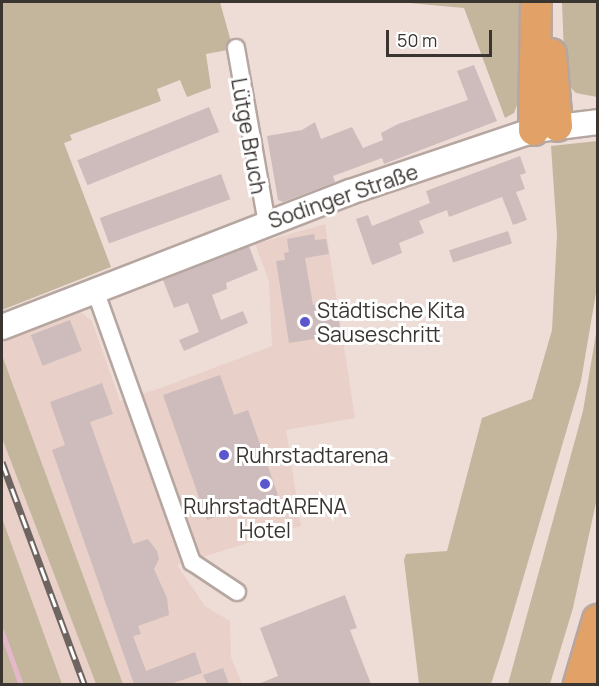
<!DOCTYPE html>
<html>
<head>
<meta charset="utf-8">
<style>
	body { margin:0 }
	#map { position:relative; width:599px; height:686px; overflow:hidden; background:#eeddd7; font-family:Manrope,sans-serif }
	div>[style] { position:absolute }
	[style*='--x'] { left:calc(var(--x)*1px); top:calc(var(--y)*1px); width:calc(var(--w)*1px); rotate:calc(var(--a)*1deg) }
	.built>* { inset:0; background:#e9d0c8 }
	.green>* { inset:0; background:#c3b69c }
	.stream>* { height:4.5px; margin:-2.25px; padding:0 2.25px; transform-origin:2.25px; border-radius:2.25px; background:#e4b8ca }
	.building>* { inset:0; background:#cebcbd; transform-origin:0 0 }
	.roads { filter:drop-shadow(2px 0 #b6a6a0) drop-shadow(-2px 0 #b6a6a0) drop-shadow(0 2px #b6a6a0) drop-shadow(0 -2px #b6a6a0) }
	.street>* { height:16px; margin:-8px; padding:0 8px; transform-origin:8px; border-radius:8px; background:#fff }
	.secondary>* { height:24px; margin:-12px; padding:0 12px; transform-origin:12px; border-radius:12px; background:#fff }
	.highway>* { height:30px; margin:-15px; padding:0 15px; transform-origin:15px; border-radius:15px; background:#e1a167 }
	.rail>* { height:7px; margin-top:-3.5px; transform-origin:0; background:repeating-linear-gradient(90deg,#fff 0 14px,#6e6561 0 28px); box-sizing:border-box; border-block:2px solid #6e6561 }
	.dots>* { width:16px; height:16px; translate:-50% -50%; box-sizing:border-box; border:3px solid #fff; border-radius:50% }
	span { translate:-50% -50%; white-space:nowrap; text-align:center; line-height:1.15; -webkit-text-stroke:6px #fff; paint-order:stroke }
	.street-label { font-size:21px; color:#3b3532 }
	.poi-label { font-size:21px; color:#3b3532 }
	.left { translate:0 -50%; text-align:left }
	.frame { position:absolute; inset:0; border:3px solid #3b3532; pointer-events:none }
	.scale { position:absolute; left:386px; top:30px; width:106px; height:27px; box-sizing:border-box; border:3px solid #3b3532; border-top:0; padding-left:8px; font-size:18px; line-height:21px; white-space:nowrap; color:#3b3532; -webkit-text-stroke:4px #fff; paint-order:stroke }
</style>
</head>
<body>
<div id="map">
	<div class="built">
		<div style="clip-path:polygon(325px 224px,355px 418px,286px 430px,301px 526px,177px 565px,205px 606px,230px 621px,231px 657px,242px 684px,123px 684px,2px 355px,2px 340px,79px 311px,92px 321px,120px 401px,158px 389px,272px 346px,269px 281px,255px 244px)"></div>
		<div style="clip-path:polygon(2px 438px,96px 684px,62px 684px,2px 518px)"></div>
	</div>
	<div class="green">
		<div style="clip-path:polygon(2px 2px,220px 2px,233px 49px,206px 54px,211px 88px,187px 97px,180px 80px,157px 89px,161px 101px,70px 135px,72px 140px,64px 143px,111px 267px,2px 310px)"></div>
		<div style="clip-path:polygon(398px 2px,521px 2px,522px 92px,514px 113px,505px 118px,464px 8px)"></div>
		<div style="clip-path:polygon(562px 2px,597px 2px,597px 97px,576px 93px,565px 82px)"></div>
		<div style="clip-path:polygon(597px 141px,597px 287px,581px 381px,503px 647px,491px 684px,419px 684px,404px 560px,406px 554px,447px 551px,482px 418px,532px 399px,552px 330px,557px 235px,551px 146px)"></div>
		<div style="clip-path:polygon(597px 328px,597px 498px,573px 608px,550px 684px,508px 684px,583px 411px)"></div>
		<div style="clip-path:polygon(2px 355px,123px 684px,96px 684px,2px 438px)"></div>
		<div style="clip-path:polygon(2px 518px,62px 684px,2px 684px)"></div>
	</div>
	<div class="stream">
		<div style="--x:2;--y:631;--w:56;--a:70.3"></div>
	</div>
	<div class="building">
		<div style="clip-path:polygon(474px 65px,497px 121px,384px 164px,382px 158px,333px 176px,335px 182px,283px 202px,278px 200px,267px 136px,302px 130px,315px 122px,321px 139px,352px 127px,363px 148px,383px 140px,381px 133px,398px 124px,468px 100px,457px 71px)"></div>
		<div style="left:209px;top:107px;width:27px;height:142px;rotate:68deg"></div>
		<div style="clip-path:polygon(520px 156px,526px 173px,520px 175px,525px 189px,516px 192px,527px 220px,513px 225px,502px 197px,449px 217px,447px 210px,419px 221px,424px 233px,399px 243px,402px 253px,372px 265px,356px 219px,368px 215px,372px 226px,430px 203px,426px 191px)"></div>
		<div style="left:221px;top:174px;width:27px;height:129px;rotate:70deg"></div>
		<div style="left:508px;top:231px;width:13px;height:62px;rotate:72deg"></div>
		<div style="clip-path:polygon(314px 234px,315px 240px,326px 239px,329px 254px,305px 258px,313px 305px,336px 302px,341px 335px,289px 343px,276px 261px,285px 260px,284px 253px,289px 252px,287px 239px)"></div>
		<div style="clip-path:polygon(249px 246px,258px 270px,226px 283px,227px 289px,212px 295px,221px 320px,243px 311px,248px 323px,184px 351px,179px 340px,199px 332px,188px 303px,174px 308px,163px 280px)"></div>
		<div style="left:70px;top:320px;width:33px;height:42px;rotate:69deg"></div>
		<div style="clip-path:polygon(220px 375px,234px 415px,248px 410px,278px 495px,207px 520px,163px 395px)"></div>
		<div style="clip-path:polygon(102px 383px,113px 414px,90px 422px,133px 544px,148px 539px,157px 551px,159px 559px,154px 569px,167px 598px,169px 615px,138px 626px,141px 634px,133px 636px,146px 671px,195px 652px,202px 673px,171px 684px,134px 684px,52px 450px,65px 445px,50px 402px)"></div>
		<div style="clip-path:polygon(345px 595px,357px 628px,350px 630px,371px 684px,258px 684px,278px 676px,260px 628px)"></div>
		<div style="clip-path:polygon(223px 668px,229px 684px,207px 684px,203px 675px)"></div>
	</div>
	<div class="roads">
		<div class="street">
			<div style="--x:236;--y:48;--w:178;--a:80"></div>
			<div style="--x:95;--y:290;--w:289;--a:70.4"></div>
			<div style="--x:192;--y:562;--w:54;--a:33.7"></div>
		</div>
		<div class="secondary">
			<div style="--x:2;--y:327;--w:373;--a:-21.2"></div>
			<div style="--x:350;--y:192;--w:194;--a:-18.6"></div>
			<div style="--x:534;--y:130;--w:64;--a:-7.1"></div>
		</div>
		<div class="highway">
			<div style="--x:551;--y:54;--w:72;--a:85.2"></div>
			<div style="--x:534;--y:130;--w:128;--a:-89.1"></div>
			<div style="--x:579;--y:684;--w:67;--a:-73.5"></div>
		</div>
	</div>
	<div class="rail">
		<div style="--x:2;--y:462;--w:237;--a:69.7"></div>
	</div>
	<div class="dots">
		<div style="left:305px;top:322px;background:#5c56ce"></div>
		<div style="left:224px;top:455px;background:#5c56ce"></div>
		<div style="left:265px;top:484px;background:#5c56ce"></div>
	</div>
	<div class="street-label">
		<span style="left:249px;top:136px;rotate:80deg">Lütge Bruch</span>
		<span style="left:343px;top:196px;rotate:-19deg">Sodinger Straße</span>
	</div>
	<div class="poi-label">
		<span class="left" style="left:317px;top:322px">Städtische Kita<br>Sauseschritt</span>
		<span class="left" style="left:236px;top:455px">Ruhrstadtarena</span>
		<span style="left:265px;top:518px">RuhrstadtARENA<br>Hotel</span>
	</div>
	<div class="frame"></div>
	<div class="scale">50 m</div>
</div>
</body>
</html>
